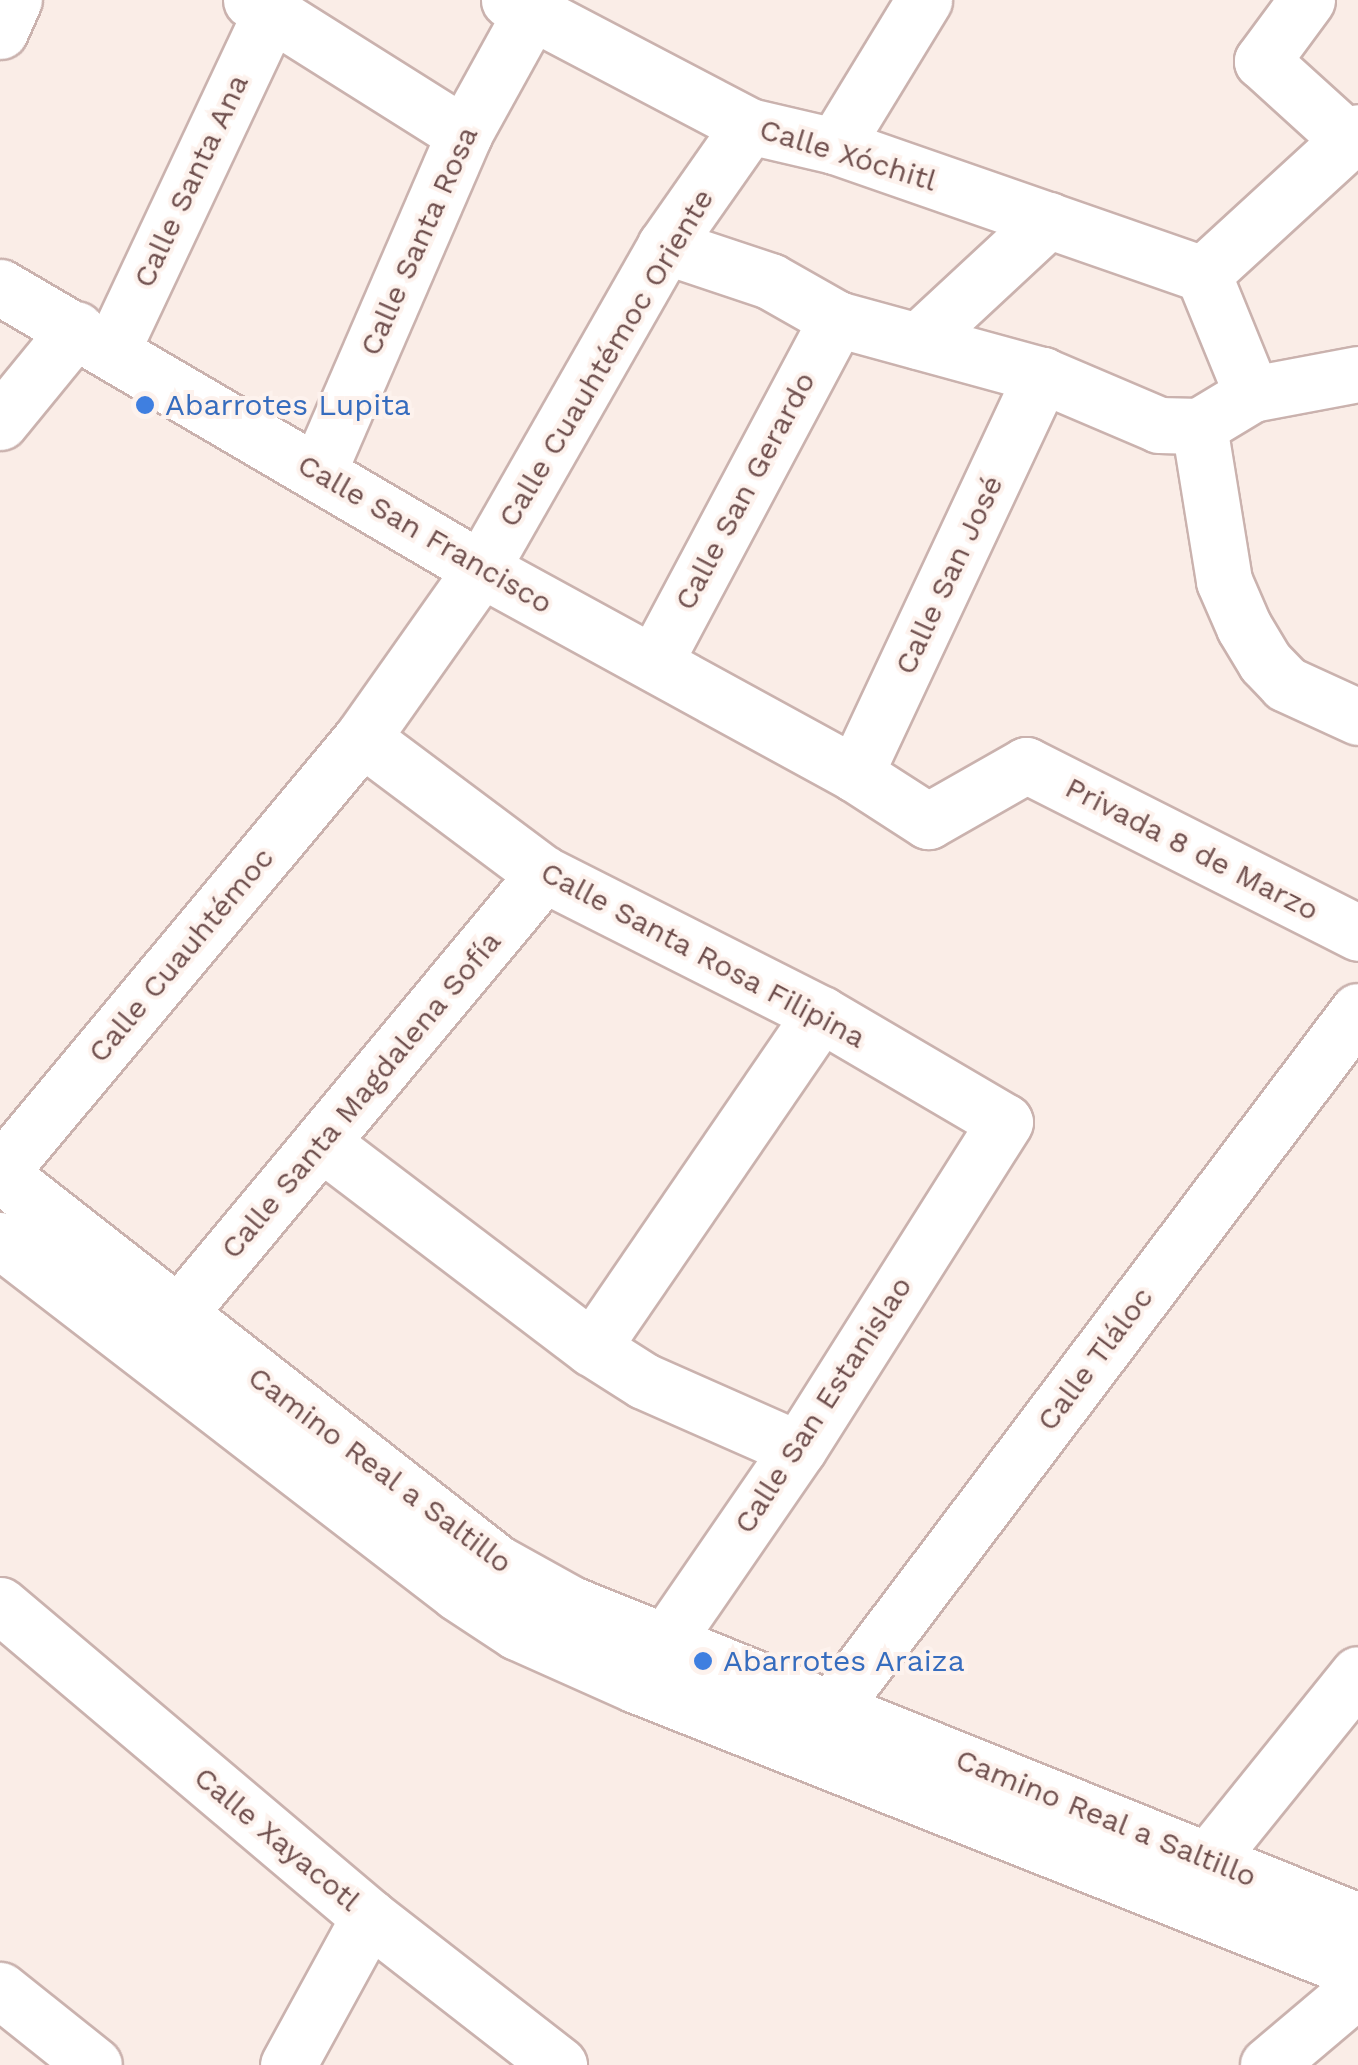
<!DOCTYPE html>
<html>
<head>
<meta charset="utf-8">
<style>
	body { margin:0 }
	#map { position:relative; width:1358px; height:2065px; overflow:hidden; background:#faede7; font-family:"Work Sans",sans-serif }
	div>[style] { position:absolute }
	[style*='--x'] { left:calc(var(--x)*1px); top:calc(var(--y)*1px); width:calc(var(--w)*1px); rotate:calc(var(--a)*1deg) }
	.roads { filter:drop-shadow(2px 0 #cab2ae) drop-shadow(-2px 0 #cab2ae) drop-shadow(0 2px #cab2ae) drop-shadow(0 -2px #cab2ae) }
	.minor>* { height:55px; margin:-27.5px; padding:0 27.5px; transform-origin:27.5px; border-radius:27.5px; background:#fff }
	.dots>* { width:28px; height:28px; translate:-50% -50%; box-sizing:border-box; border:5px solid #fdf2ed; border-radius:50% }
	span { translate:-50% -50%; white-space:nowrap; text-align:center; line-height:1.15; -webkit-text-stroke:8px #fdf2ed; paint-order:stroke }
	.street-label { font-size:30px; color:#70504e }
	.shop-label { font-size:30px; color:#366cbe }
	.left { translate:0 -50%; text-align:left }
</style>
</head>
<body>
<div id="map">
	<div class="roads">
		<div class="minor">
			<div style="--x:251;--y:0;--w:252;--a:32.2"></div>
			<div style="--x:509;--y:0;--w:271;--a:27.7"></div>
			<div style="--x:749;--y:126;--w:88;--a:13.1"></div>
			<div style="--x:835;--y:146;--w:390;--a:19.2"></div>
			<div style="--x:1307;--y:0;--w:76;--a:126.4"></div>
			<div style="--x:1262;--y:61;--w:118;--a:42.2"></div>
			<div style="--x:0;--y:31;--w:34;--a:-66"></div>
			<div style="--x:835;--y:146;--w:171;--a:-58.6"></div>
			<div style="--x:665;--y:246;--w:111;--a:18.4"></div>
			<div style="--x:770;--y:281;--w:77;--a:29.6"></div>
			<div style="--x:837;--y:319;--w:213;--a:15.3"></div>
			<div style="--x:1042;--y:375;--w:127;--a:23.1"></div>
			<div style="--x:1159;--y:425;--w:40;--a:1.4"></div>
			<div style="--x:1199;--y:426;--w:62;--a:-31.1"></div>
			<div style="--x:1252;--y:394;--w:108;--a:-10.7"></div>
			<div style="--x:1203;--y:274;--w:210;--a:-42.5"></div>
			<div style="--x:1203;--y:274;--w:130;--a:67.8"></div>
			<div style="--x:0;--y:287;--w:558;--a:30.38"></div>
			<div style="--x:481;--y:569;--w:426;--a:28.7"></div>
			<div style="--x:855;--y:774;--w:87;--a:32.8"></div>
			<div style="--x:928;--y:821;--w:113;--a:-29.7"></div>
			<div style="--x:1026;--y:765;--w:372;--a:26.8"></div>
			<div style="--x:918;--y:341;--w:178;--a:-42.9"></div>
			<div style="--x:112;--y:350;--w:374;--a:-64.8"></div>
			<div style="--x:0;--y:422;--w:120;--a:-50.7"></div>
			<div style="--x:1199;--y:426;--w:157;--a:80.8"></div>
			<div style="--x:1224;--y:581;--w:50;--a:66.5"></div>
			<div style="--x:1244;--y:627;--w:41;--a:59"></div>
			<div style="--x:1265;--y:662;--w:30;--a:46"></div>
			<div style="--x:1286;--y:684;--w:79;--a:24.6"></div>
			<div style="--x:318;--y:472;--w:368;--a:-66.6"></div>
			<div style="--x:464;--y:134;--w:153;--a:-61.1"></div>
			<div style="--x:654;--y:663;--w:390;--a:-62"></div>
			<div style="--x:362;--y:738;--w:227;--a:36.8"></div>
			<div style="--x:544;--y:874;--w:310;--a:26.8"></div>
			<div style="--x:821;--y:1014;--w:213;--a:30.4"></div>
			<div style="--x:1005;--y:1122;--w:387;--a:122.3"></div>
			<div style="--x:798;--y:1449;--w:268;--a:124.5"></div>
			<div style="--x:855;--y:774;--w:441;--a:-64.9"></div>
			<div style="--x:323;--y:1144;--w:338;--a:37.2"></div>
			<div style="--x:592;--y:1348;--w:62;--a:32.4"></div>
			<div style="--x:644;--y:1381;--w:168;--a:23.8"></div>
			<div style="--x:0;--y:1172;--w:565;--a:-50.17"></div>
			<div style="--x:362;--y:738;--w:207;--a:-54.8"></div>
			<div style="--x:481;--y:569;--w:372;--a:-60.3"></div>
			<div style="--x:665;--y:246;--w:146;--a:-55"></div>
			<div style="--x:0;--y:1174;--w:631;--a:38.05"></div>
			<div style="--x:497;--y:1563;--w:85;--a:29"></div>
			<div style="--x:571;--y:1604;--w:848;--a:21.94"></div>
			<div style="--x:0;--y:1240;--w:578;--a:37.62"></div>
			<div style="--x:458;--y:1593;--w:71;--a:33.5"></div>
			<div style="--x:517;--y:1632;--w:130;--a:24"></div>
			<div style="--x:636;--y:1685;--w:777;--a:21.61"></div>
			<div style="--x:177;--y:1315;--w:574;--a:-50.23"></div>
			<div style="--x:592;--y:1348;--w:405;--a:-55.6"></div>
			<div style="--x:0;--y:1605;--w:483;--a:40.2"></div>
			<div style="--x:369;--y:1917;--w:241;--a:37.9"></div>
			<div style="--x:832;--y:1708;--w:873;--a:-52.96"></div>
			<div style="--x:1187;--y:1886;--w:272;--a:-51.1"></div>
			<div style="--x:0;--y:1990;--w:120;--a:38.6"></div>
			<div style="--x:288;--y:2065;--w:169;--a:-61.3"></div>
			<div style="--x:1268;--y:2065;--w:118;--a:-40.2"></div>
		</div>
	</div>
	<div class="dots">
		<div style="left:145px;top:405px;background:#3f7fe0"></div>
		<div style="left:703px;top:1661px;background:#3f7fe0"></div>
	</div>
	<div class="street-label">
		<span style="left:848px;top:155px;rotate:17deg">Calle Xóchitl</span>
		<span style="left:191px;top:181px;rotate:-65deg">Calle Santa Ana</span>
		<span style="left:419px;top:241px;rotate:-66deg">Calle Santa Rosa</span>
		<span style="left:606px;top:358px;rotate:-59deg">Calle Cuauhtémoc Oriente</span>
		<span style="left:745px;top:491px;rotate:-62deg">Calle San Gerardo</span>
		<span style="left:425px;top:534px;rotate:30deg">Calle San Francisco</span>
		<span style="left:949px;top:575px;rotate:-65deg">Calle San José</span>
		<span style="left:1192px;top:849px;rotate:27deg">Privada 8 de Marzo</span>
		<span style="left:181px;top:955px;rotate:-50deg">Calle Cuauhtémoc</span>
		<span style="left:703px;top:955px;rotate:28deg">Calle Santa Rosa Filipina</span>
		<span style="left:361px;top:1095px;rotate:-50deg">Calle Santa Magdalena Sofía</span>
		<span style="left:1095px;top:1359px;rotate:-53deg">Calle Tláloc</span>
		<span style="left:823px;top:1405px;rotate:-57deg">Calle San Estanislao</span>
		<span style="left:380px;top:1470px;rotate:37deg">Camino Real a Saltillo</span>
		<span style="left:1106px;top:1818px;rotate:22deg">Camino Real a Saltillo</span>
		<span style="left:277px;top:1839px;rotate:40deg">Calle Xayacotl</span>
	</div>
	<div class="shop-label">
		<span class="left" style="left:165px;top:405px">Abarrotes Lupita</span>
		<span class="left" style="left:723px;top:1661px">Abarrotes Araiza</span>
	</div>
</div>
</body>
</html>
